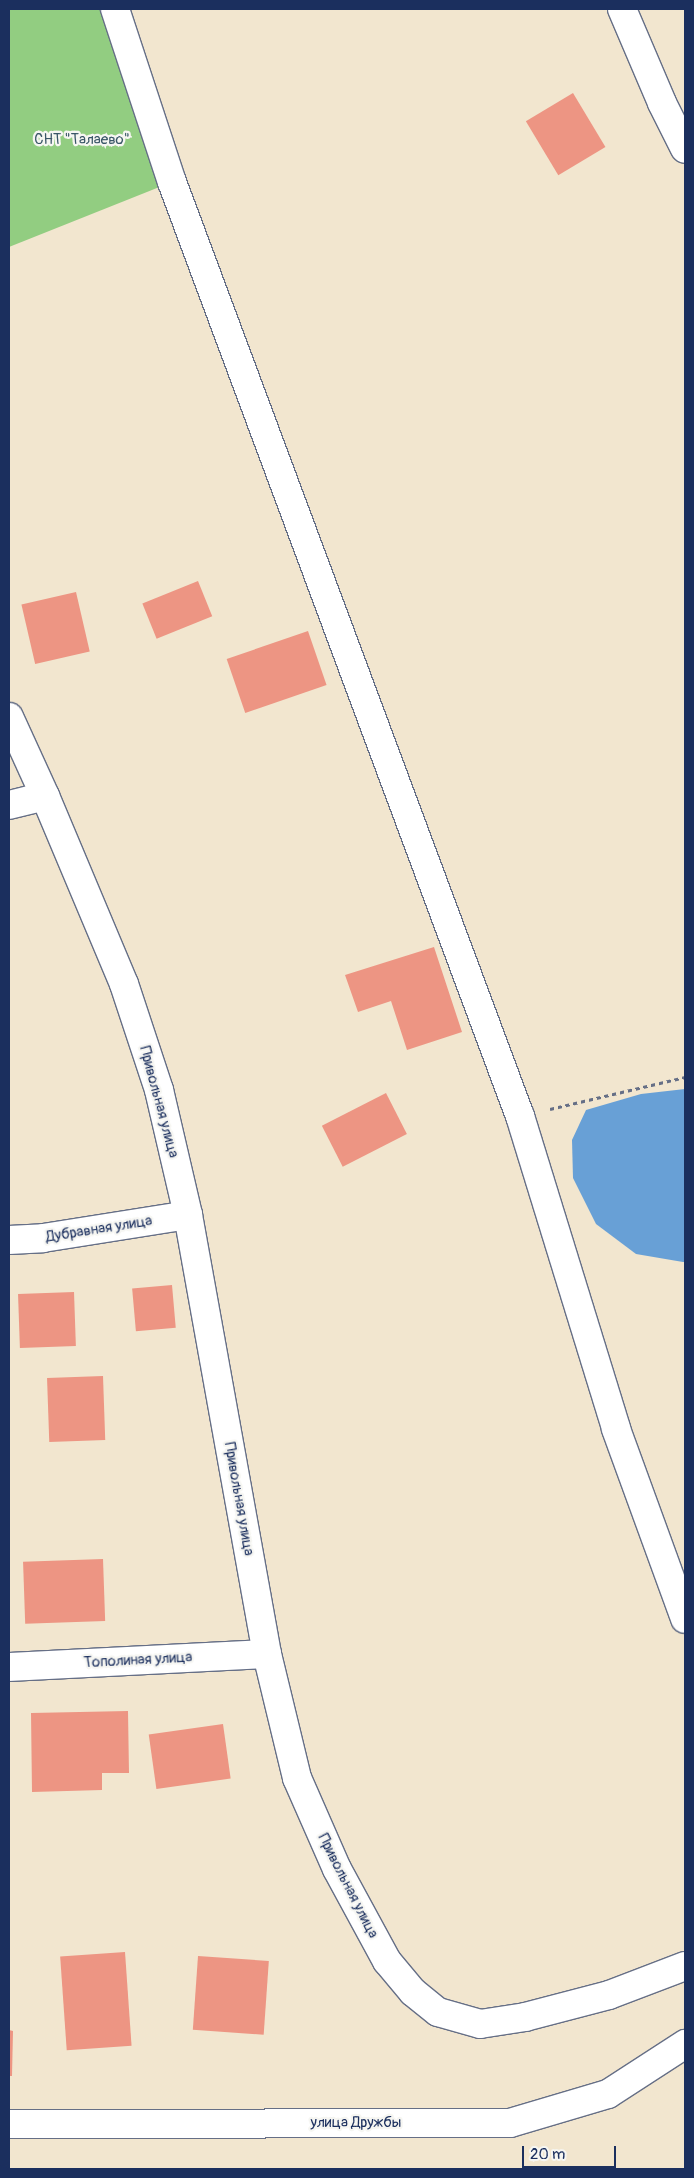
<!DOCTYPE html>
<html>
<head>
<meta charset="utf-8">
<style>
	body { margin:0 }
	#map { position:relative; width:694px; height:2178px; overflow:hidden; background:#f2e6cf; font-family:Pangolin,sans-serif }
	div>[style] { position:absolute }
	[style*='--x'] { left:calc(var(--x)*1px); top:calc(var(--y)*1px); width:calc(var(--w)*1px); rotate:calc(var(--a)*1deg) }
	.green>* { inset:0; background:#92cd81 }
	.water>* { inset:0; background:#68a0d6 }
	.building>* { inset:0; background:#ed9583; transform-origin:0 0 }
	.path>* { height:3px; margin-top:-1.5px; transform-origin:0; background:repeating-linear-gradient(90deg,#666f86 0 4px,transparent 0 8px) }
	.roads { filter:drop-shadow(1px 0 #666f86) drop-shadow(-1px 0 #666f86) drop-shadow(0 1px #666f86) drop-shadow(0 -1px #666f86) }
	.minor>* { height:28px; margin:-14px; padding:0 14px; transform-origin:14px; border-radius:14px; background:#fff }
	span { translate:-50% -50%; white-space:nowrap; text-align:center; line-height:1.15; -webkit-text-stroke:4.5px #f6f6f2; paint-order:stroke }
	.park-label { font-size:15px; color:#395667 }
	.street-label { font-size:15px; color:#1b2f5e }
	.frame { position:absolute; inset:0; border:10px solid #1b2f5e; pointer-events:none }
	.scale { position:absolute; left:522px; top:2146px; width:94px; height:22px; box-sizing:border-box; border:2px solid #1b2f5e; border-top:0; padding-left:6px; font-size:15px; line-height:18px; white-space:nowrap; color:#1b2f5e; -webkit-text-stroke:4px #f6f6f2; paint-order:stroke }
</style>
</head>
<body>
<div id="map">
	<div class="green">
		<div style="clip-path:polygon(9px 9px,115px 9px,172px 182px,9px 247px)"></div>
	</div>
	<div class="water">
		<div style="clip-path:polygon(685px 1089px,685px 1262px,683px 1262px,636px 1254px,596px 1224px,573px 1178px,572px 1140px,586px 1110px,641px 1094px)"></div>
	</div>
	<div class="building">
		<div style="left:573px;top:93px;width:63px;height:55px;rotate:59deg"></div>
		<div style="left:198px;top:581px;width:38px;height:60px;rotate:68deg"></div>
		<div style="left:76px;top:592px;width:61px;height:56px;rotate:77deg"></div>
		<div style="left:308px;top:631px;width:57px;height:86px;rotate:71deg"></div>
		<div style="clip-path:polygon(434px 947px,462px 1032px,407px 1050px,391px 1001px,358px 1012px,345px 975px)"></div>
		<div style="left:386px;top:1093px;width:46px;height:72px;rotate:63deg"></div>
		<div style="left:172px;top:1285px;width:43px;height:40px;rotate:85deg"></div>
		<div style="left:74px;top:1292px;width:54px;height:56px;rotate:88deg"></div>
		<div style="left:103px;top:1376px;width:64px;height:56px;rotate:88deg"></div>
		<div style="left:103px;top:1559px;width:62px;height:80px;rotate:88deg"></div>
		<div style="clip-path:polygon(128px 1711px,129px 1773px,102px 1773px,102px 1790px,32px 1792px,31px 1713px)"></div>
		<div style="left:223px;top:1724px;width:55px;height:75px;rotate:82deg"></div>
		<div style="left:125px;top:1952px;width:94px;height:65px;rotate:86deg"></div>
		<div style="left:198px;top:1956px;width:71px;height:74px;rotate:4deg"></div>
		<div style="clip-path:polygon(9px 2030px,13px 2031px,12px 2076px,9px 2076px)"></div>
	</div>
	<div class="path">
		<div style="--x:550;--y:1109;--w:139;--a:-13.3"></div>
	</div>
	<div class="roads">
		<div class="minor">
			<div style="--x:115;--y:9;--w:182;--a:71.8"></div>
			<div style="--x:172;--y:182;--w:997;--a:69.57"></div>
			<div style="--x:520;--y:1116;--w:327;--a:72.9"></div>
			<div style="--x:616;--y:1429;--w:202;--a:70"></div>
			<div style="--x:622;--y:9;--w:102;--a:66.9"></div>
			<div style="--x:662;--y:103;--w:51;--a:63.4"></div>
			<div style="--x:9;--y:717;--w:87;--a:65.5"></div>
			<div style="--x:45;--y:796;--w:204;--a:67.2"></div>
			<div style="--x:124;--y:984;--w:112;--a:71.7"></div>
			<div style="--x:159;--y:1090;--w:128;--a:76.9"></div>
			<div style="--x:188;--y:1215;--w:446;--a:79.8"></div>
			<div style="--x:267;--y:1654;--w:128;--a:76.4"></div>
			<div style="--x:297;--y:1778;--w:99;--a:66.3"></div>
			<div style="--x:337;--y:1869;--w:105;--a:61.5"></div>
			<div style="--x:387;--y:1961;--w:40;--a:50"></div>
			<div style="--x:413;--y:1992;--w:32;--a:39"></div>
			<div style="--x:438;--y:2012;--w:44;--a:15.9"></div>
			<div style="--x:480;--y:2024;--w:46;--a:-8.8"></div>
			<div style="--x:525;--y:2017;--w:87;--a:-14.7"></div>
			<div style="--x:609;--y:1995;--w:81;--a:-20.9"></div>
			<div style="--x:9;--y:805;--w:37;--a:-14"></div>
			<div style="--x:9;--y:1240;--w:34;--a:-3"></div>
			<div style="--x:43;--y:1238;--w:147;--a:-9"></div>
			<div style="--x:9;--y:1667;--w:258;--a:-2.9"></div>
			<div style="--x:9;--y:2124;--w:501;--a:-0.11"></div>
			<div style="--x:510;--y:2123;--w:102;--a:-16.5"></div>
			<div style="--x:608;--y:2094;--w:92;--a:-33"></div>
		</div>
	</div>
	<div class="park-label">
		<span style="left:82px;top:140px">СНТ "Талаево"</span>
	</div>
	<div class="street-label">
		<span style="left:159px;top:1102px;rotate:75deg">Привольная улица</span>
		<span style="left:99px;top:1229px;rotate:-9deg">Дубравная улица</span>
		<span style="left:239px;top:1499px;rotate:80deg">Привольная улица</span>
		<span style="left:138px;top:1660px;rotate:-3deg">Тополиная улица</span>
		<span style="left:348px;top:1886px;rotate:63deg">Привольная улица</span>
		<span style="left:356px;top:2123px">улица Дружбы</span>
	</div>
	<div class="frame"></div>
	<div class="scale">20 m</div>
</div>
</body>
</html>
